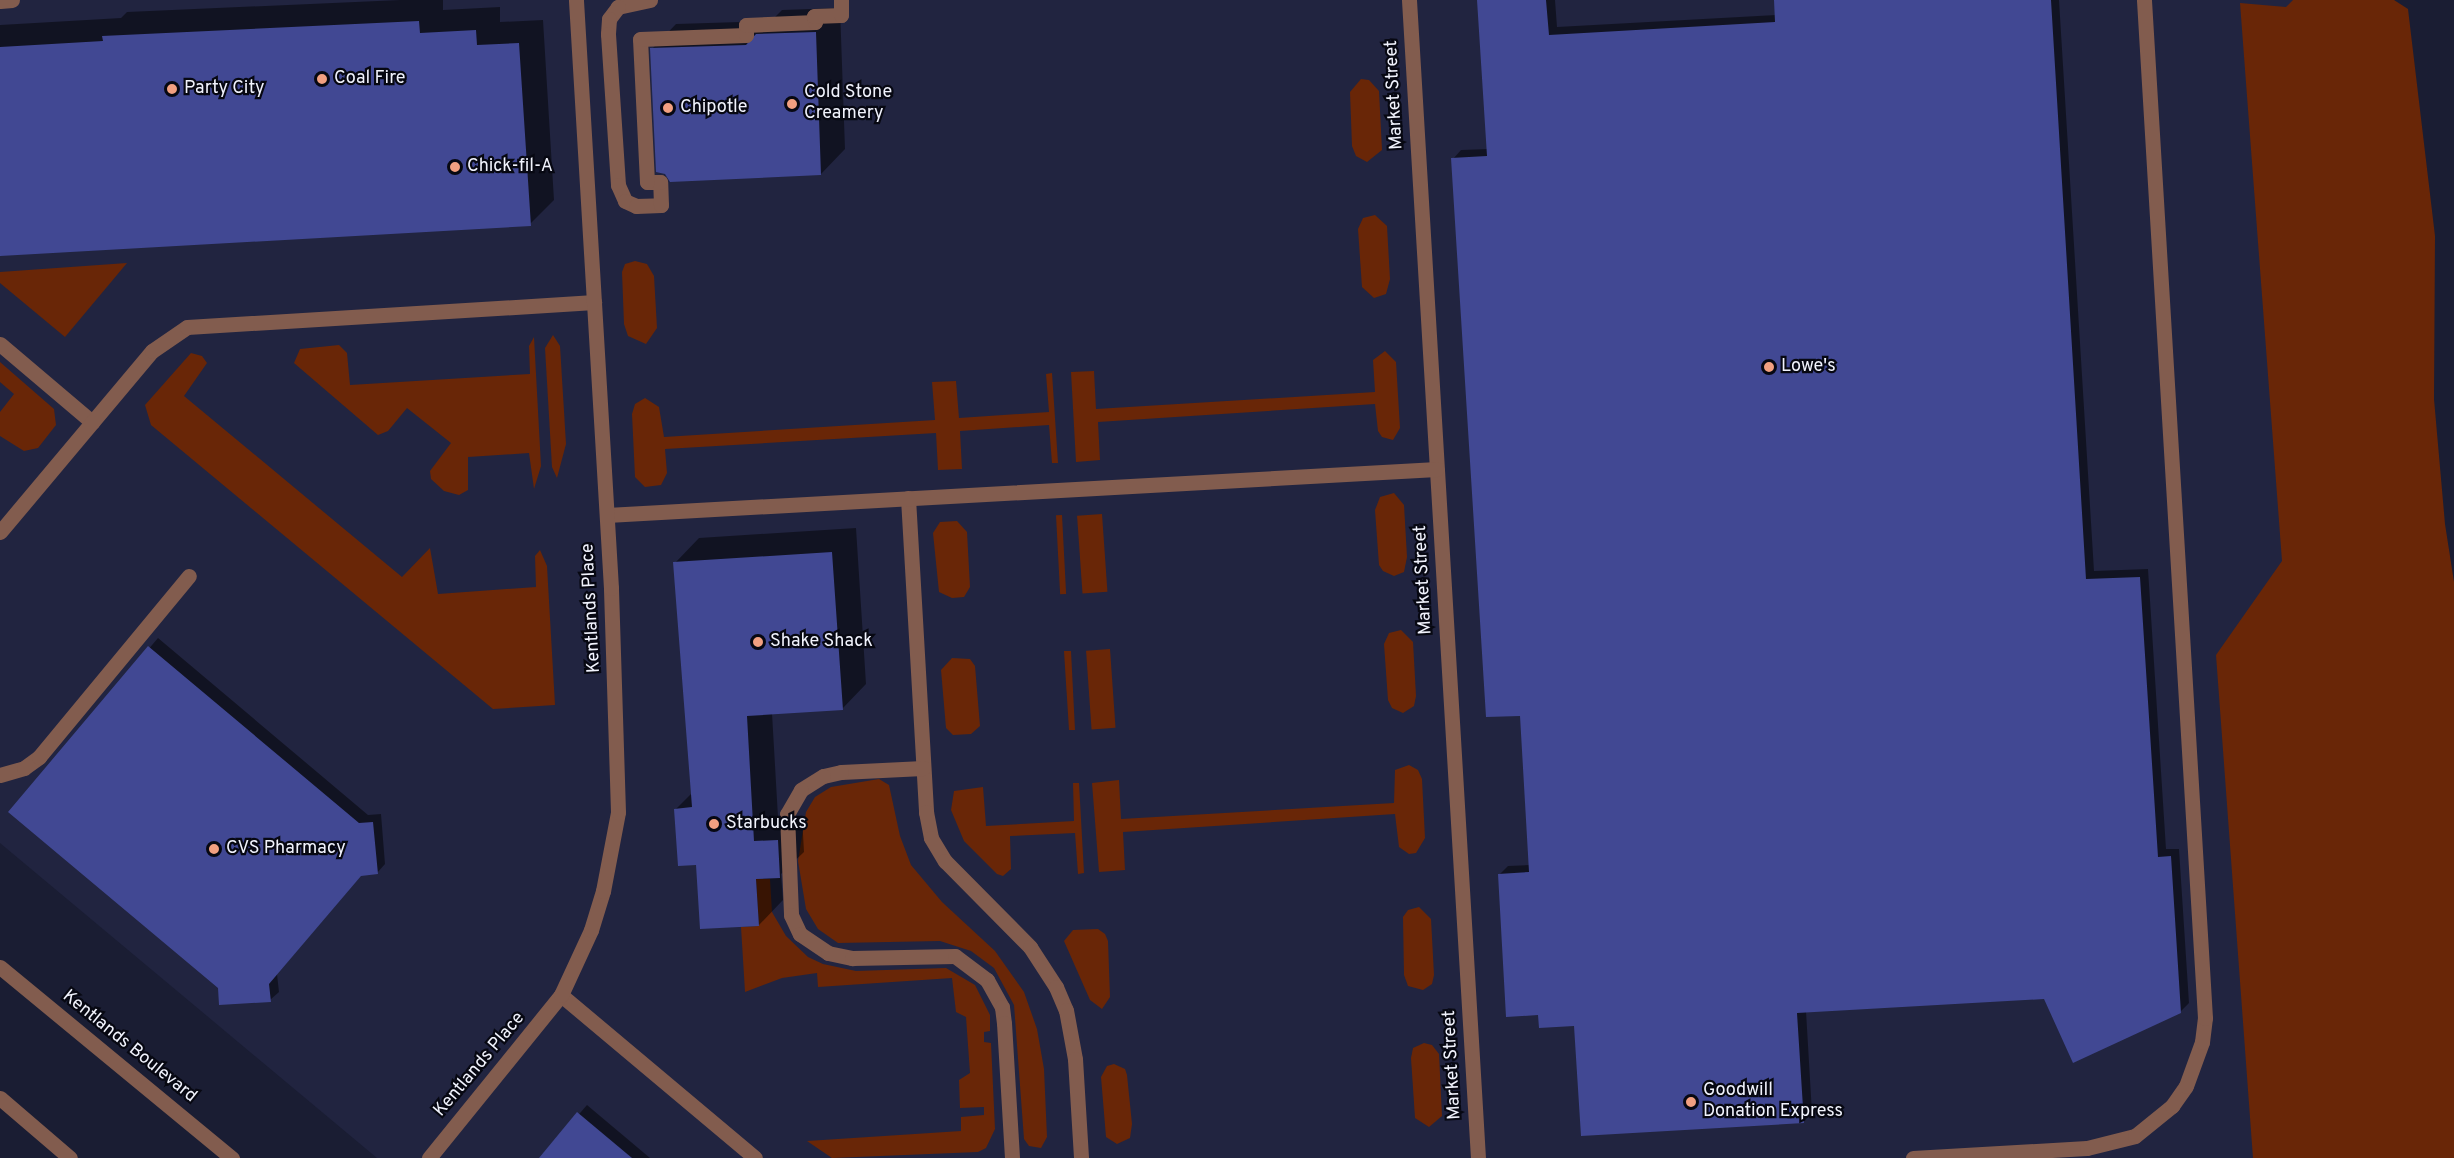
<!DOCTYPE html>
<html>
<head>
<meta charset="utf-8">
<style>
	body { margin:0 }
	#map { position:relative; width:2454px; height:1158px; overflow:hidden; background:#1a1d33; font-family:Overpass,sans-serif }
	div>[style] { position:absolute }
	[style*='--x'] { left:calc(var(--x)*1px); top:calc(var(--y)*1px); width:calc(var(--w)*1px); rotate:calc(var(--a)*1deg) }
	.built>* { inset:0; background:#212440 }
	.green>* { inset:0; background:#692607; transform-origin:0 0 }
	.shadow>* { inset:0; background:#0007 }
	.building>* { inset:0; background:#414893 }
	.minor>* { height:15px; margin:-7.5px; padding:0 7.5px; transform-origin:7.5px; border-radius:7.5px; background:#825c4e }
	.dots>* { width:16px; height:16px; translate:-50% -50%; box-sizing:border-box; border:3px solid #070812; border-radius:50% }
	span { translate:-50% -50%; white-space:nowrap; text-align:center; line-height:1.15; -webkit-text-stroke:4.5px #070812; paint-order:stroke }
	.poi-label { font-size:18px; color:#f1f3fd }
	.left { translate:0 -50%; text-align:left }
	.street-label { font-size:18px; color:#f1f3fd }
</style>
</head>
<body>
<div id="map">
	<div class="built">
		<div style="clip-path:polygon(0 0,2384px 0,2454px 1158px,377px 1158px,0 843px)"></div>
	</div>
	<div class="green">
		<div style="clip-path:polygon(2293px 0,2394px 0,2408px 9px,2435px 236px,2434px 399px,2445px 524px,2454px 582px,2454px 1158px,2253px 1158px,2216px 655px,2282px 561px,2240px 3px,2286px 7px)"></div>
		<div style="clip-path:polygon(1361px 79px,1369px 80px,1379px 91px,1382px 150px,1367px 162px,1356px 156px,1352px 146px,1350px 92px)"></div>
		<div style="clip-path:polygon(1375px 215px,1387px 226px,1390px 279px,1386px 294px,1374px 298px,1362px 287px,1358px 229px,1363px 218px)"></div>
		<div style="clip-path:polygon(635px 261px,647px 264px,654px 276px,657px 328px,646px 344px,628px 336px,624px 324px,622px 272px,625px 264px)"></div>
		<div style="clip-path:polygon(127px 263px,65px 337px,0 283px,0 272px)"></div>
		<div style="clip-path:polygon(553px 335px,560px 346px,566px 444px,557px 478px,552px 467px,545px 348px)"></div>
		<div style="clip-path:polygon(534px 337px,541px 466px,534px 489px,529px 453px,468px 457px,468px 490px,459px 495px,444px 491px,431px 479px,430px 471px,451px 443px,407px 408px,388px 431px,378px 435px,294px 363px,300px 349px,339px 345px,347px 353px,350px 385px,530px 374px,529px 346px)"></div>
		<div style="clip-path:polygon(1385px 351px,1396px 362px,1400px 428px,1393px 440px,1382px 437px,1378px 431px,1375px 404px,1098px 422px,1100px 460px,1076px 462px,1071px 372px,1094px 371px,1096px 409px,1375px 392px,1373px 360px)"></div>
		<div style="clip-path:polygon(191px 353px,202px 356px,207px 363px,184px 396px,402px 577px,430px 548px,438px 594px,536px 587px,535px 556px,540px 550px,547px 566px,555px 705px,493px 709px,151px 425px,145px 405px)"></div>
		<div style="clip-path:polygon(0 362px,54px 409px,56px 425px,38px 448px,24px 451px,0 436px,0 412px,14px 394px,0 382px)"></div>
		<div style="clip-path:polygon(1052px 373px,1058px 463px,1052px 463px,1049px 425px,960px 431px,962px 469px,938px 470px,936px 433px,665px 449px,667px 473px,661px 485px,645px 487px,635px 477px,632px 414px,635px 404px,645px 398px,659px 407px,664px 437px,935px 420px,932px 382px,956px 381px,959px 418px,1049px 412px,1046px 374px)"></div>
		<div style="clip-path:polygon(1394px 493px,1404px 505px,1407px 557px,1404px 572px,1394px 576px,1383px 571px,1379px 565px,1375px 510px,1380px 497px)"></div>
		<div style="left:1102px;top:514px;width:78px;height:25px;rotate:86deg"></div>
		<div style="left:1062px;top:515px;width:79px;height:6px;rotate:87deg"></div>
		<div style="clip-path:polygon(957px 521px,967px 532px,970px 587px,964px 597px,952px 598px,939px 592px,933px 533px,940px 522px)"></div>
		<div style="clip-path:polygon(1401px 630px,1413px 642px,1416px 696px,1414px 706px,1403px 713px,1392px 708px,1388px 700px,1384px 644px,1389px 633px)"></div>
		<div style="left:1110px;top:649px;width:79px;height:24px;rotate:86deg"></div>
		<div style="clip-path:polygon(1064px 651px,1071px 651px,1075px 730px,1069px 730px)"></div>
		<div style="clip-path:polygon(952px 658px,970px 659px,975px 666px,980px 726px,971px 734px,953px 735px,946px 728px,941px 670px)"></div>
		<div style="clip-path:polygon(1409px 765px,1418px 770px,1422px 779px,1425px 838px,1416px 853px,1409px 854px,1399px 847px,1395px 814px,1123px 832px,1125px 870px,1099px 872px,1092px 783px,1119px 780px,1121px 819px,1394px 803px,1395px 770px)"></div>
		<div style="clip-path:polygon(879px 779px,889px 785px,900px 836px,911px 865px,942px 902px,995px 951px,1024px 992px,1037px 1029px,1044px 1069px,1047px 1137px,1041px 1148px,1029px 1146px,1024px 1139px,1014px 1005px,994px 968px,971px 951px,940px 941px,838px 943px,818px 929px,806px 909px,798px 861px,806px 812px,815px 797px,831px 787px)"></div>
		<div style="clip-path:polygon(1073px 783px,1079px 783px,1084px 873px,1078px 874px,1075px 833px,1010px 836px,1011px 869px,1003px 876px,997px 874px,964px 841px,951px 810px,954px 791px,983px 787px,986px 826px,1074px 821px)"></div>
		<div style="clip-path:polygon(756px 879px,770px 879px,772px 912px,786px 936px,808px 957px,823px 964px,856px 971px,946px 968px,975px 985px,990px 1015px,990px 1031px,984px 1032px,984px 1042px,991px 1043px,995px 1129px,986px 1148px,978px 1152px,832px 1158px,807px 1141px,961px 1131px,961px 1117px,984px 1115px,984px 1107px,960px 1108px,959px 1080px,970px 1073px,966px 1017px,956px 1012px,952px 978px,818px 987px,817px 973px,782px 978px,745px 992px,741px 927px,759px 926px)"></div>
		<div style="clip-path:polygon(1419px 907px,1431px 919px,1434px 975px,1432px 984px,1423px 990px,1408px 986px,1404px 975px,1403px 917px,1408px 910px)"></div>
		<div style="clip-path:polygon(1098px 929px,1105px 934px,1108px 941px,1110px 997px,1102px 1009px,1090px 1000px,1064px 941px,1073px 930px)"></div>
		<div style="clip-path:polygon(1424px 1043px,1432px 1045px,1439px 1054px,1442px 1116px,1429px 1127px,1415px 1118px,1411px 1058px,1413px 1048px)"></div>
		<div style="clip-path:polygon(1114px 1064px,1125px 1069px,1127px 1075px,1132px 1124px,1130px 1138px,1117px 1144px,1106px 1137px,1101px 1077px,1107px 1066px)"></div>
	</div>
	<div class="shadow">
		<div style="clip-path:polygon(400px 0,443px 0,443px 10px,500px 7px,500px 22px,543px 20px,554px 200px,530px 224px,0 255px,0 25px,121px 18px,127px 12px)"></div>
		<div style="clip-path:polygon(1478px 0,1555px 0,1557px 27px,1776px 15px,1775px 0,2059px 0,2094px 571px,2148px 569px,2166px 849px,2179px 849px,2189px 1003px,2180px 1012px,2044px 997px,1806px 1011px,1812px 1113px,1803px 1122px,1576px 1025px,1540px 1014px,1500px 874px,1508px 866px,1530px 865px,1521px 714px,1453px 159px,1461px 150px,1488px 149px)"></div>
		<div style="clip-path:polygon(840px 8px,845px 149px,821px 174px,652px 49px,676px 24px,771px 21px,782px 10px)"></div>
		<div style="clip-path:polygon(856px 528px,866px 684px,842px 709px,772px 713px,778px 817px,802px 816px,804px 852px,781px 874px,783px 900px,759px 925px,698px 863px,676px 809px,693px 792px,675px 563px,699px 538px)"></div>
		<div style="clip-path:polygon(158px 638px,368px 815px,381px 814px,385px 864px,377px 873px,362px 874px,277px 974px,279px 992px,270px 1000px,220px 988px,10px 812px)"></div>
		<div style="clip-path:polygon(587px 1105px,650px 1158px,541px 1158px)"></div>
	</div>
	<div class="building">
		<div style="clip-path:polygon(1477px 0,1546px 0,1549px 35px,1775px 22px,1774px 0,2051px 0,2086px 579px,2140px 577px,2158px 857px,2171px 856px,2181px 1013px,2073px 1063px,2044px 999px,1797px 1013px,1804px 1123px,1581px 1136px,1574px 1026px,1539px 1028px,1538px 1015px,1506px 1017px,1498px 874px,1529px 872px,1520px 716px,1486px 717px,1451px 158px,1487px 156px)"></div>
		<div style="clip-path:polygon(419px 21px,420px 33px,476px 30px,477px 45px,519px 43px,531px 226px,0 256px,0 47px,103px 41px,102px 36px)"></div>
		<div style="clip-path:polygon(816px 32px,821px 175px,670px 182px,665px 174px,656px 172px,650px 48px,746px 45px,756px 34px)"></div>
		<div style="clip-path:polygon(832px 552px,843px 710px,747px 716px,754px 841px,778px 840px,780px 878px,756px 879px,759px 926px,700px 929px,696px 865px,678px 866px,674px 809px,692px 807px,673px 562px)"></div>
		<div style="clip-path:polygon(148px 646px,359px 823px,373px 822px,378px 874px,361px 876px,269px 984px,271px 1002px,219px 1005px,218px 988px,8px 812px)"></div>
		<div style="clip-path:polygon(577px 1112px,632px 1158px,539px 1158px)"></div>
	</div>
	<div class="minor">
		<div style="--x:650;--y:0;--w:33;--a:168"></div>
		<div style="--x:618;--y:7;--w:15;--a:127"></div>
		<div style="--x:609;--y:19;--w:15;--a:94"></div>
		<div style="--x:608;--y:34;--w:151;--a:86.2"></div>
		<div style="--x:618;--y:185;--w:17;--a:66"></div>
		<div style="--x:625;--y:201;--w:12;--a:24"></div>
		<div style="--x:636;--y:206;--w:25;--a:-2"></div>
		<div style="--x:661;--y:205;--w:23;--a:-92"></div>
		<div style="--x:660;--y:182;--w:13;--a:180"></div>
		<div style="--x:647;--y:182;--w:143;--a:-92.8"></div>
		<div style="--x:640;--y:39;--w:106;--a:-2.2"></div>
		<div style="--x:746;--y:35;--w:10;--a:-90"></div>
		<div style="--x:746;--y:25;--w:69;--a:-2.5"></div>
		<div style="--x:815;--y:22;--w:6;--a:-99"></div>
		<div style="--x:814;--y:16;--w:27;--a:-2"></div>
		<div style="--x:841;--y:15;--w:15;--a:-90"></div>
		<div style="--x:1409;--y:0;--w:1160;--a:86.59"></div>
		<div style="--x:0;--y:1;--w:12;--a:-5"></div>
		<div style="--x:0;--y:344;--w:121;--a:40.3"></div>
		<div style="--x:908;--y:498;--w:315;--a:86.7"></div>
		<div style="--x:926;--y:812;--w:26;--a:79"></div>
		<div style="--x:931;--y:838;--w:27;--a:59"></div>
		<div style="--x:945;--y:861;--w:121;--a:45.3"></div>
		<div style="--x:1030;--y:947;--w:48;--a:57"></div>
		<div style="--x:1056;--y:987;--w:25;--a:67"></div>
		<div style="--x:1066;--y:1010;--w:50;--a:79.6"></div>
		<div style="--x:1075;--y:1059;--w:99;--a:86.5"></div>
		<div style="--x:607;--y:515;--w:831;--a:-3.17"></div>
		<div style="--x:0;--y:532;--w:236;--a:-50"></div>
		<div style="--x:152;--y:351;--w:42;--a:-34.4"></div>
		<div style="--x:187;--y:327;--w:408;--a:-3.5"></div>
		<div style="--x:923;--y:768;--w:82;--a:177.2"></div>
		<div style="--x:841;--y:772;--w:18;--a:167"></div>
		<div style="--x:823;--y:776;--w:26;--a:148"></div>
		<div style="--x:801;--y:790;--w:28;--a:120"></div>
		<div style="--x:787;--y:814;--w:101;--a:87.7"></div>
		<div style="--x:791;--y:915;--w:21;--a:65"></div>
		<div style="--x:800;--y:934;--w:34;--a:34"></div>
		<div style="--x:828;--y:953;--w:25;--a:12"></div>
		<div style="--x:852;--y:958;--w:103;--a:-1.1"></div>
		<div style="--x:955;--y:956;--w:40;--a:37"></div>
		<div style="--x:987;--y:980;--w:31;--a:61"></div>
		<div style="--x:1002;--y:1007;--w:16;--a:83"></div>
		<div style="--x:1004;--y:1023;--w:135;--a:86.6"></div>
		<div style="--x:0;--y:775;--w:25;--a:-16"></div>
		<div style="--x:24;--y:768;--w:19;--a:-36"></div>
		<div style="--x:39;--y:757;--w:235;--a:-50.4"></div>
		<div style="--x:0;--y:967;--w:301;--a:39.5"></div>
		<div style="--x:561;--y:995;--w:253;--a:40"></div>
		<div style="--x:0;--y:1098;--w:92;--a:40.6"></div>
		<div style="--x:429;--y:1158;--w:210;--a:-51"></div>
		<div style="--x:561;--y:995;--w:72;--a:-65.2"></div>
		<div style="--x:591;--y:930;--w:41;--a:-72.9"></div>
		<div style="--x:603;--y:891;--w:80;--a:-79.2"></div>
		<div style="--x:618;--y:812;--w:224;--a:-91.8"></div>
		<div style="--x:611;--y:588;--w:589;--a:-93.41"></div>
		<div style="--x:1913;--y:1158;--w:174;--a:-3.3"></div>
		<div style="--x:2087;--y:1148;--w:49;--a:-14"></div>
		<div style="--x:2135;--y:1136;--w:48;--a:-39"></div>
		<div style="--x:2172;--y:1106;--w:24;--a:-55"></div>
		<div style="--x:2186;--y:1086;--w:47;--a:-70"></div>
		<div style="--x:2202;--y:1042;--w:24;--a:-83"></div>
		<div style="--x:2205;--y:1018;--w:1020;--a:-93.43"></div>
	</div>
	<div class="dots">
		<div style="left:322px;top:79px;background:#f2a081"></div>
		<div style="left:172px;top:89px;background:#f2a081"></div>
		<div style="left:792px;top:104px;background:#f2a081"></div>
		<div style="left:668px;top:108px;background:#f2a081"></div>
		<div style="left:455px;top:167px;background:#f2a081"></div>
		<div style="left:1769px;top:367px;background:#f2a081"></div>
		<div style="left:758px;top:642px;background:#f2a081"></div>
		<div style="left:714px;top:824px;background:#f2a081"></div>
		<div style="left:214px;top:849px;background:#f2a081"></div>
		<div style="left:1691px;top:1102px;background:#f2a081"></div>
	</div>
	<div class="poi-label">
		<span class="left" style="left:334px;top:79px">Coal Fire</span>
		<span class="left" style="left:184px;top:89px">Party City</span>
		<span class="left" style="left:804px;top:104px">Cold Stone<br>Creamery</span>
		<span class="left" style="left:680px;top:108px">Chipotle</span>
		<span class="left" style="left:467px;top:167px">Chick-fil-A</span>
		<span class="left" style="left:1781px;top:367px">Lowe's</span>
		<span class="left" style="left:770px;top:642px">Shake Shack</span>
		<span class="left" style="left:726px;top:824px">Starbucks</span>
		<span class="left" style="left:226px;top:849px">CVS Pharmacy</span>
		<span class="left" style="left:1703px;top:1102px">Goodwill<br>Donation Express</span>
	</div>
	<div class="street-label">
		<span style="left:1395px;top:95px;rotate:-93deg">Market Street</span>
		<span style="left:1424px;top:580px;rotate:-93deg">Market Street</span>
		<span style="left:592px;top:608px;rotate:-93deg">Kentlands Place</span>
		<span style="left:129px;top:1047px;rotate:39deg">Kentlands Boulevard</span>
		<span style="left:480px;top:1065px;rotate:-50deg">Kentlands Place</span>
		<span style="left:1453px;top:1065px;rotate:-93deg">Market Street</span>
	</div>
</div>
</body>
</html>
